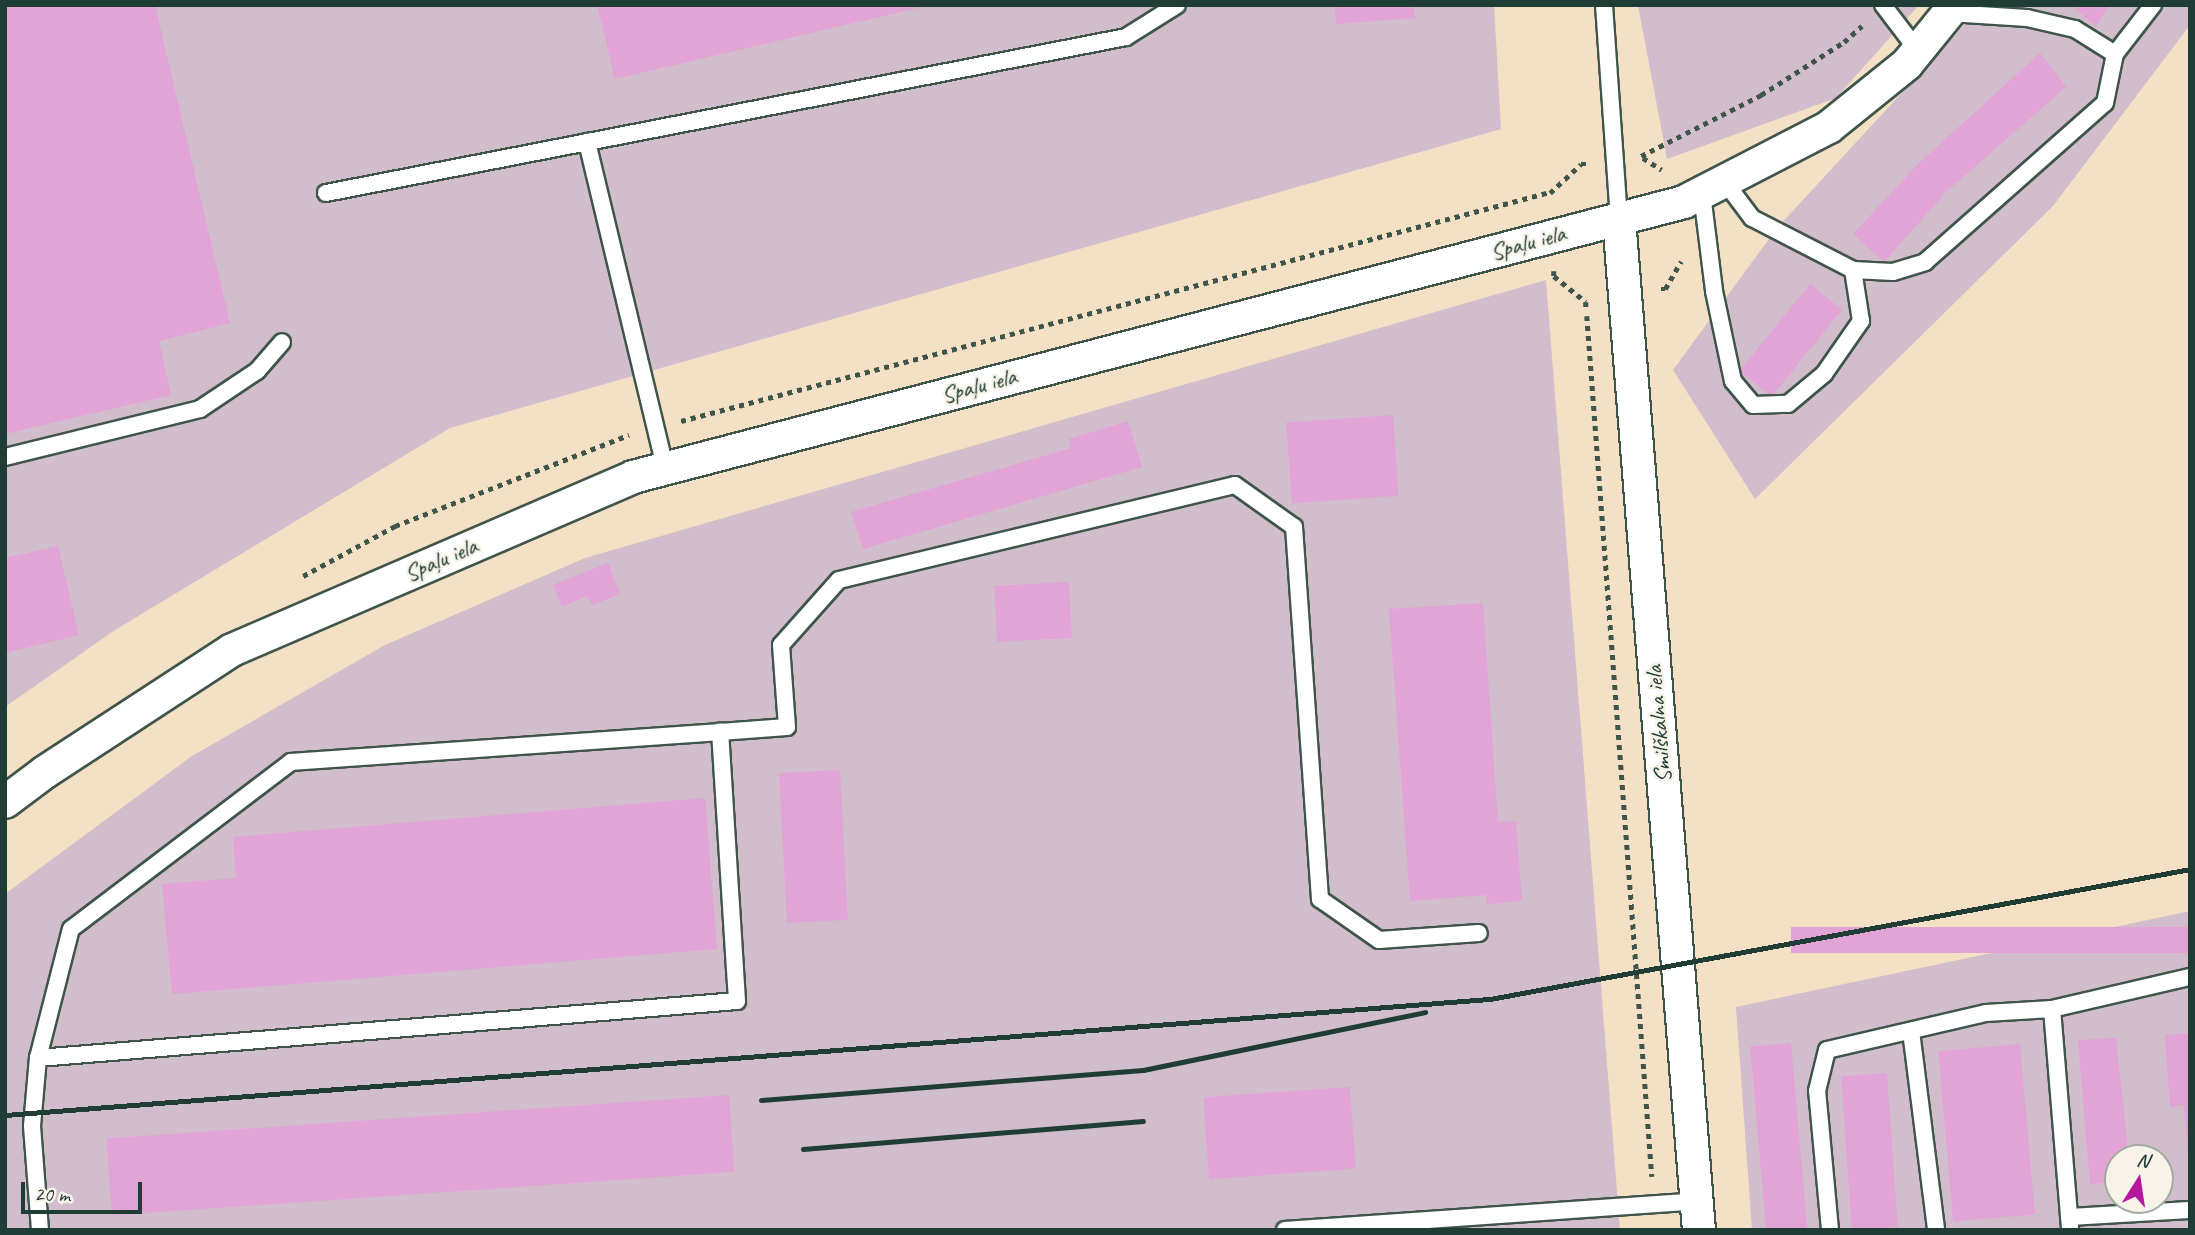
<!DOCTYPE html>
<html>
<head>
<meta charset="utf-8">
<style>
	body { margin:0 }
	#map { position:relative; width:2195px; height:1235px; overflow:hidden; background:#f3e0c5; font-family:Caveat,sans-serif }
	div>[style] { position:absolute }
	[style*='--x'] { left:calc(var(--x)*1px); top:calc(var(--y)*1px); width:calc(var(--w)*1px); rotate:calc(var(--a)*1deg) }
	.industrial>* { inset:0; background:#d1bdcc }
	.building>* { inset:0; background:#e2a3d7; transform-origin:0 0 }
	.path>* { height:4.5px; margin-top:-2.25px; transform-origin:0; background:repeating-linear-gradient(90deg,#3f554a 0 5px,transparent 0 10px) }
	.roads { filter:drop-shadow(2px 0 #3f554a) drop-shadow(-2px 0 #3f554a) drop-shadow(0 2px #3f554a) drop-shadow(0 -2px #3f554a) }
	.service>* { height:16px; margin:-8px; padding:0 8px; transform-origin:8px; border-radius:8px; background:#fff }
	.minor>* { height:32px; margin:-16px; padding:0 16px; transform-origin:16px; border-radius:16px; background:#fff }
	.rail>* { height:5px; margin:-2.5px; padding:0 2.5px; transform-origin:2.5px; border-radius:2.5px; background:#1f3d34 }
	span { translate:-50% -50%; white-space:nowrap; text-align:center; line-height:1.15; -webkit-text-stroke:5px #f7f3e8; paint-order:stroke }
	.street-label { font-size:24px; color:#1f3d34 }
	.frame { position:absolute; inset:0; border:7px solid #1f3d34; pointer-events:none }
	.north { position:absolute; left:2104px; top:1144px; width:70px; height:70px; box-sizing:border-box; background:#f7f3e8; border:2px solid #a1aaa0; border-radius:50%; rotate:12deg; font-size:19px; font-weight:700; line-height:28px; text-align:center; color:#1f3d34 }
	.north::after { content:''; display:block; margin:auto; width:24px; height:32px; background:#b5179e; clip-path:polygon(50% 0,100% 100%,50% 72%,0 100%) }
	.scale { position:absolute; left:21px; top:1182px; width:121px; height:32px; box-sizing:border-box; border:4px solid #1f3d34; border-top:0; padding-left:9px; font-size:21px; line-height:24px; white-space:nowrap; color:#1f3d34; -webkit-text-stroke:5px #f7f3e8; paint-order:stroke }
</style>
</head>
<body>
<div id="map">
	<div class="industrial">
		<div style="clip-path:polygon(5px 5px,1494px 5px,1501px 129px,450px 428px,115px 630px,5px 707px)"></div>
		<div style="clip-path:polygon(1638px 5px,1919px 5px,1836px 98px,1667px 159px)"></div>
		<div style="clip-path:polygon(1977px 5px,2190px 5px,2190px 25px,2053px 206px,1755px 499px,1673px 370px,1777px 228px,1968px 21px)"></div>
		<div style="clip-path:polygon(1546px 280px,1620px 1230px,5px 1230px,5px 894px,192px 756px,385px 645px,585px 558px)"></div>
		<div style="clip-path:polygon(evenodd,2190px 911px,2190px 1230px,1752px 1230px,1736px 1007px,2190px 911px,2118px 1158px,2160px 1158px,2160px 1200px,2118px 1200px,2118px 1158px)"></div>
	</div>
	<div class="building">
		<div style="clip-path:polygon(5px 5px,155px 5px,230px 323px,159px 341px,171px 395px,5px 434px)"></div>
		<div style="clip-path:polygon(597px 5px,926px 5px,926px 6px,615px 79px)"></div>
		<div style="clip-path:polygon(1335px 5px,1414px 5px,1415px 18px,1336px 24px)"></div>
		<div style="clip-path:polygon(2071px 5px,2110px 5px,2095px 26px)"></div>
		<div style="clip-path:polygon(2040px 53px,2066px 87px,1946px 192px,1884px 262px,1853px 234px,1918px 164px)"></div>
		<div style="left:1810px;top:284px;width:41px;height:112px;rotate:39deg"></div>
		<div style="left:1393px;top:415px;width:81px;height:107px;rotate:86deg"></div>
		<div style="clip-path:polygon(1128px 421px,1142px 467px,863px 549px,851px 512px,1071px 448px,1069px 439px)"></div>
		<div style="clip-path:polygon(58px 546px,79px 635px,5px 653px,5px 558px)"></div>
		<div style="clip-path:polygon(608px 563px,620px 594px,592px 605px,587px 596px,562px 607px,553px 585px)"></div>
		<div style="left:1069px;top:582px;width:56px;height:75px;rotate:87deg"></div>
		<div style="clip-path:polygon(1483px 603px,1498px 822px,1516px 821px,1522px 901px,1487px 904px,1486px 895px,1410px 901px,1389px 609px)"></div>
		<div style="left:840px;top:770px;width:150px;height:61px;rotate:87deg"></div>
		<div style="clip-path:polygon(705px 798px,717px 949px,172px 994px,162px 884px,236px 878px,233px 837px)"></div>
		<div style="left:2190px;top:927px;width:26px;height:399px;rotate:90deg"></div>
		<div style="clip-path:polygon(2190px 1033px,2190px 1152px,2188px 1152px,2184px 1105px,2170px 1107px,2165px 1035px)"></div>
		<div style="clip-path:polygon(2116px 1038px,2129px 1158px,2118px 1158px,2118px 1182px,2090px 1184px,2078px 1040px)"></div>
		<div style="left:1791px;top:1043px;width:188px;height:41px;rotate:85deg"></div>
		<div style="left:2020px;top:1044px;width:171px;height:82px;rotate:85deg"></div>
		<div style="left:1887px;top:1073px;width:154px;height:46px;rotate:86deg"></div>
		<div style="left:1350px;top:1087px;width:82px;height:147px;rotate:86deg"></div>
		<div style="left:729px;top:1095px;width:77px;height:624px;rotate:86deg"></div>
	</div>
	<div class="path">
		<div style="--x:1641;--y:156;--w:135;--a:-26.9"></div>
		<div style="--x:1761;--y:95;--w:98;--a:-32.6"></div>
		<div style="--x:1844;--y:42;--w:24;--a:-42"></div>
		<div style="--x:1643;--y:158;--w:22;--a:32"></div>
		<div style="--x:1550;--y:193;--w:42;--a:-43.1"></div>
		<div style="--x:1581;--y:164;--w:5;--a:0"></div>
		<div style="--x:1554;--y:271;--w:5;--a:90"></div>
		<div style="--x:1554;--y:276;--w:41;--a:39.1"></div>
		<div style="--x:1586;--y:302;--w:6;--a:90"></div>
		<div style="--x:1661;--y:289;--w:4;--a:0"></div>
		<div style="--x:1665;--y:289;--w:32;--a:-60"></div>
		<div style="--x:1587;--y:316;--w:863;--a:85.68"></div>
		<div style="--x:681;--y:421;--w:899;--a:-14.76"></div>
		<div style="--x:303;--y:576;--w:105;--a:-28.5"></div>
		<div style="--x:395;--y:526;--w:251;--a:-21.3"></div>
	</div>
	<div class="roads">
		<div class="service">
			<div style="--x:1604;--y:5;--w:215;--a:86"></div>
			<div style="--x:1883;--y:5;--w:58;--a:52.7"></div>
			<div style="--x:1949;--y:13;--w:78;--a:3.7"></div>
			<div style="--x:2027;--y:18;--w:49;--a:12.9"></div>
			<div style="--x:2075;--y:29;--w:47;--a:32"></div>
			<div style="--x:587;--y:142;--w:335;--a:76.5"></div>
			<div style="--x:1725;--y:182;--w:45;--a:53.1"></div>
			<div style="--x:1752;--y:218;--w:114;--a:27.2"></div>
			<div style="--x:1853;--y:270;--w:40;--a:2.9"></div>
			<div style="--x:1893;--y:272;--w:34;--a:-17"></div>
			<div style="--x:1925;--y:262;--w:240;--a:-41.5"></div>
			<div style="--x:2105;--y:103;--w:50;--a:-78.5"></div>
			<div style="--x:2115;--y:54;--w:62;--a:-52.2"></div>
			<div style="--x:326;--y:193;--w:815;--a:-11.03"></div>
			<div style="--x:1126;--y:37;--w:60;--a:-32.1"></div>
			<div style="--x:1702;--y:194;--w:98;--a:82.9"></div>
			<div style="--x:1714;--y:291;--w:92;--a:78.1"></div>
			<div style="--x:1733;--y:381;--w:31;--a:50"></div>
			<div style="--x:1753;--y:405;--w:35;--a:-2"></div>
			<div style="--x:1788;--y:404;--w:47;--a:-39.8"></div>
			<div style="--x:1824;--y:374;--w:65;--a:-55.1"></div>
			<div style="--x:1861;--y:321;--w:52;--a:-98.9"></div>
			<div style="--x:5;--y:457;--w:201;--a:-13.8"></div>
			<div style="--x:200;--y:409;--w:69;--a:-33.7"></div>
			<div style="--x:257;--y:371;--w:38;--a:-49"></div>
			<div style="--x:2052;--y:1009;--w:222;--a:85.3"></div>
			<div style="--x:1911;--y:1031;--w:201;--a:82.8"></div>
			<div style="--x:38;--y:1058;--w:701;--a:-4.66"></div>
			<div style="--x:737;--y:1001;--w:270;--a:-93.6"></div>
			<div style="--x:720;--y:732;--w:67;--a:-4.3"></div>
			<div style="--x:787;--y:727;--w:82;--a:-94.2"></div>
			<div style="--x:781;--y:645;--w:87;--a:-48.3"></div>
			<div style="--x:839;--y:580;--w:407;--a:-13.5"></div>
			<div style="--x:1235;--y:485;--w:72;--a:35.4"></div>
			<div style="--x:1294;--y:527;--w:373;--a:86"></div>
			<div style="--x:1320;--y:899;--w:72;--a:34.8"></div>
			<div style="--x:1379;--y:940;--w:100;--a:-4"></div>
			<div style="--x:2069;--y:1217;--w:121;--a:-3.3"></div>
			<div style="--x:40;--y:1230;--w:104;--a:-94.4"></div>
			<div style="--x:32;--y:1126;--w:68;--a:-85"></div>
			<div style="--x:38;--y:1058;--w:133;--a:-75.7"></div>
			<div style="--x:71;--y:929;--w:276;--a:-37.2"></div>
			<div style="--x:291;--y:762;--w:430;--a:-4"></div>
			<div style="--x:1285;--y:1230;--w:412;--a:-4"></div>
			<div style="--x:1830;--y:1230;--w:140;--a:-95.3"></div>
			<div style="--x:1817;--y:1091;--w:42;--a:-76.3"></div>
			<div style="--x:1827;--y:1050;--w:163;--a:-13.1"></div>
			<div style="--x:1986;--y:1013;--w:66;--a:-3.5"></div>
			<div style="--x:2052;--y:1009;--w:142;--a:-13.1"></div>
		</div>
		<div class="minor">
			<div style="--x:1619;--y:219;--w:1014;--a:85.48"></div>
			<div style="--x:5;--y:802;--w:50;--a:-36.9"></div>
			<div style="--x:45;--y:772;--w:223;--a:-33.1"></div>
			<div style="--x:232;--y:650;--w:437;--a:-23.3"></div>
			<div style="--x:633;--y:477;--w:1086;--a:-14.66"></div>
			<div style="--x:1684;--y:202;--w:163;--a:-27.3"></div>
			<div style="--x:1829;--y:127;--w:100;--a:-38.9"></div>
			<div style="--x:1907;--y:64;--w:76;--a:-50.9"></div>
		</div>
	</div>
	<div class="rail">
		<div style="--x:761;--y:1100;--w:383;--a:-4.5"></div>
		<div style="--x:1143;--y:1070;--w:288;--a:-11.6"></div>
		<div style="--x:5;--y:1115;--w:1490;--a:-4.47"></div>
		<div style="--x:1490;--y:999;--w:712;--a:-10.52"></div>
		<div style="--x:803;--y:1149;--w:341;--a:-4.7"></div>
	</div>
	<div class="street-label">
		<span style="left:1528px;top:243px;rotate:-15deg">Spaļu iela</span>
		<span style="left:979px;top:386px;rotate:-15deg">Spaļu iela</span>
		<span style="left:441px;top:560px;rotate:-23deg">Spaļu iela</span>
		<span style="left:1659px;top:724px;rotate:-95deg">Smilškalna iela</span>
	</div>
	<div class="frame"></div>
	<div class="north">N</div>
	<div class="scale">20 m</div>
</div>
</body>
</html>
